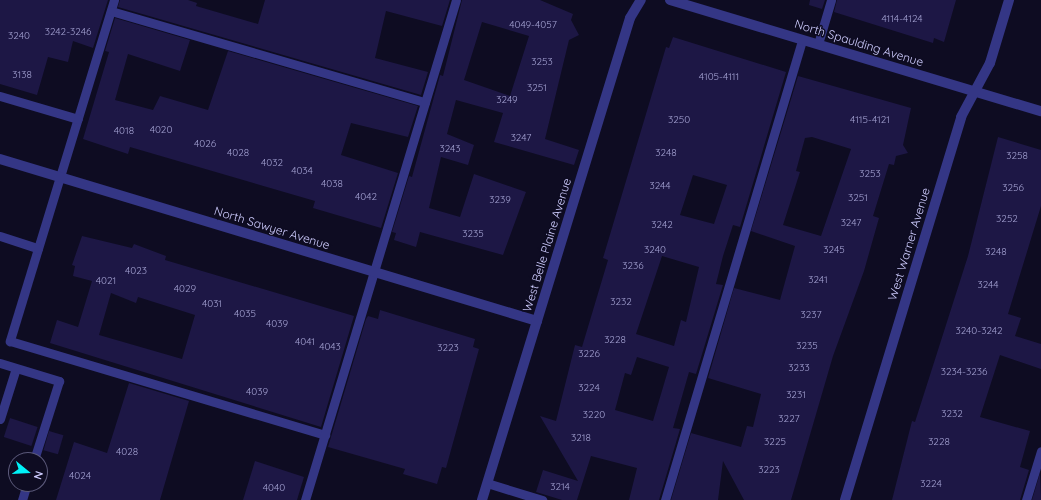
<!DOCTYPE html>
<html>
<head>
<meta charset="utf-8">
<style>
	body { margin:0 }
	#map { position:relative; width:1041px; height:500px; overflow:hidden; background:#0e0c22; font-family:Quicksand,sans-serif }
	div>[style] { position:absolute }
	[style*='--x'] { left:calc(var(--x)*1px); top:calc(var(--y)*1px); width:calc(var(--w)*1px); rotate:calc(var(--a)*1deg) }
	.building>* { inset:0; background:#1d1745; transform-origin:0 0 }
	.service>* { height:9px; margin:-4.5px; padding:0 4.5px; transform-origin:4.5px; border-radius:4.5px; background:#343685 }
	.minor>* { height:10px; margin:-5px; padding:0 5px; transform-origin:5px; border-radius:5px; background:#343685 }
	span { translate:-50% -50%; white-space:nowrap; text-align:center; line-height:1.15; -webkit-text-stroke:3px #0e0c22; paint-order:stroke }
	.number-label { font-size:10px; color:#a2a0d0 }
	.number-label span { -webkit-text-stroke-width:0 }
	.street-label { font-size:12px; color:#cfcdff }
	.north { position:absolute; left:8px; top:452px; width:40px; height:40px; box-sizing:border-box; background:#0e0c22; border:1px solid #5b597a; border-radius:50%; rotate:108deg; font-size:11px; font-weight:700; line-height:16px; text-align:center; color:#cfcdff }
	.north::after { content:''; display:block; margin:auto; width:14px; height:18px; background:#00f2f8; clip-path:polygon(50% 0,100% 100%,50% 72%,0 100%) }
</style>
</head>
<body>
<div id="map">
	<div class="building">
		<div style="clip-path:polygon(0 0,108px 0,93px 48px,73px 41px,68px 62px,48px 57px,37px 95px,0 84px)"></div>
		<div style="clip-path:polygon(120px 0,188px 0,197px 3px,196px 6px,258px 24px,265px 0,450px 0,442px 26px,386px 11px,375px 58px,428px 72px,421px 95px,118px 7px)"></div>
		<div style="clip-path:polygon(evenodd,462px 0,540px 0,573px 14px,571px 20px,579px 35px,569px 40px,545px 139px,579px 150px,574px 165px,494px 142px,503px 113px,456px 100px,447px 134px,474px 145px,468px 165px,441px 157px,429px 208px,460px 217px,474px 174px,526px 192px,503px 255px,420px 232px,416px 247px,394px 240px,396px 233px,392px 232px,409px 176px,412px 177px,440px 75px,443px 76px,462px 0,482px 22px,529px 36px,510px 96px,464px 80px,482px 22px)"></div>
		<div style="clip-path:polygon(810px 0,825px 0,822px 9px,809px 5px)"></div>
		<div style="clip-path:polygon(837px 0,956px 0,944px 42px,934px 38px,933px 43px,834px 12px)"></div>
		<div style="clip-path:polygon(115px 18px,190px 40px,180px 71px,128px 54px,115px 100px,153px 110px,160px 96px,208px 110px,228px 51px,418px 106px,408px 137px,351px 123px,341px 155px,398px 173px,381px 228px,313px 208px,315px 201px,130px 147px,128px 154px,83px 139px,109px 52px,105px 51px)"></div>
		<div style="clip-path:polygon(evenodd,673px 37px,786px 72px,740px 227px,733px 225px,723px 256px,716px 284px,723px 285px,696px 374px,689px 372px,673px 428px,680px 429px,659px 500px,629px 500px,637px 468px,591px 456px,577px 500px,562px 500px,536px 492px,543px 470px,578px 481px,540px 416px,556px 421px,575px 345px,582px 347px,608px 260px,603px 258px,666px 47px,669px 48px,673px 37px,693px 175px,727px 185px,714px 224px,680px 215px,693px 175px,673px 37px,662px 256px,699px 267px,686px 322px,681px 320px,674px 346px,636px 334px,662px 256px,673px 37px,637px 357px,669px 367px,653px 421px,615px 410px,625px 373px,631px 375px,637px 357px)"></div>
		<div style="clip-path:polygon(evenodd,798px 76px,911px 108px,903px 145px,908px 153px,896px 156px,894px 165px,889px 164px,873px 216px,879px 218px,864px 271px,833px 356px,791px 500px,744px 500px,723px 461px,718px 500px,671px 500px,691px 433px,741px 447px,747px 426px,753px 427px,761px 394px,708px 378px,734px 288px,780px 300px,795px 246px,751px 231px,798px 76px,812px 137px,851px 149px,821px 236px,783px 225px,800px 172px,796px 171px,805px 138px,812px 137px)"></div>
		<div style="clip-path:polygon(998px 137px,1041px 150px,1041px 206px,1008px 314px,1021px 318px,1015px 336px,1041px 344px,1041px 369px,1000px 355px,980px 417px,1030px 431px,1020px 467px,1029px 470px,1020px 500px,892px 500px,912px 421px,915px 422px,968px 256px)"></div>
		<div style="clip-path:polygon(evenodd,82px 236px,132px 248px,134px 244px,166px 256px,165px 260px,354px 316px,321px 427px,50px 343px,57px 320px,78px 327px,92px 281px,73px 276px,75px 266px,72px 265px,82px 236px,111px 293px,136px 303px,138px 297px,195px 315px,182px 359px,99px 335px,111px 293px)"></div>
		<div style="clip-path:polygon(380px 310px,475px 339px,473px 347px,479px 349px,446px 468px,442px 467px,437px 484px,403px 474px,405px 469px,328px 447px,366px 319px,368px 316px,378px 319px)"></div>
		<div style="clip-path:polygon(129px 383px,189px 401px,160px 500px,56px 500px,74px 442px,107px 453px)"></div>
		<div style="left:10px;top:418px;width:29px;height:20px;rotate:18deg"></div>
		<div style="left:49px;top:431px;width:15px;height:20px;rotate:16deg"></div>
		<div style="clip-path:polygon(255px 461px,304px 477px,297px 500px,243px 500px)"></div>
		<div style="clip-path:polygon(1040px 473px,1041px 500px,1032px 500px)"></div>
	</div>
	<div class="service">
		<div style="--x:114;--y:0;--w:357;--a:107"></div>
		<div style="--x:10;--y:341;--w:329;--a:16.6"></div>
		<div style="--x:111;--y:11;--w:327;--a:16.2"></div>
		<div style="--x:818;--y:44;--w:46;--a:-73.5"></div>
		<div style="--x:0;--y:96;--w:81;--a:16.4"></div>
		<div style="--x:0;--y:236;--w:40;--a:18"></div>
		<div style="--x:0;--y:363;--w:62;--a:17"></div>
		<div style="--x:59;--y:381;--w:83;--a:107.6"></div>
		<div style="--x:0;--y:419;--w:53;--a:-72.6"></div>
		<div style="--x:487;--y:483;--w:58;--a:17.2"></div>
		<div style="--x:22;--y:500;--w:17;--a:-73"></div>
		<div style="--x:305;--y:500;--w:522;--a:-73.2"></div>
		<div style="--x:665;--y:500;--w:480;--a:-73.4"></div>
		<div style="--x:1026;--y:500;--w:51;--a:-73"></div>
	</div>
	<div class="minor">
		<div style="--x:670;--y:0;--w:387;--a:16.7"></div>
		<div style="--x:0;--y:159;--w:561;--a:16.79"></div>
		<div style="--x:482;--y:500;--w:504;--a:-72.93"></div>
		<div style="--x:630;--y:18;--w:21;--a:-59"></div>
		<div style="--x:845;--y:500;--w:400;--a:-73.1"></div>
		<div style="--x:961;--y:117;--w:61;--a:-61.8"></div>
		<div style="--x:990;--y:63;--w:66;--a:-73.2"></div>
	</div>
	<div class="number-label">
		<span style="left:902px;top:19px">4114-4124</span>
		<span style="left:533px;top:25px">4049-4057</span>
		<span style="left:68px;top:32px">3242-3246</span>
		<span style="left:19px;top:36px">3240</span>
		<span style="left:542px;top:62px">3253</span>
		<span style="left:22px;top:75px">3138</span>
		<span style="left:719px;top:77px">4105-4111</span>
		<span style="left:537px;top:88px">3251</span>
		<span style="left:507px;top:100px">3249</span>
		<span style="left:679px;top:120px">3250</span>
		<span style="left:870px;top:120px">4115-4121</span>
		<span style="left:161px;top:130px">4020</span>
		<span style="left:124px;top:131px">4018</span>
		<span style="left:521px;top:138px">3247</span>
		<span style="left:205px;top:144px">4026</span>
		<span style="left:450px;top:149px">3243</span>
		<span style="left:238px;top:153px">4028</span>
		<span style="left:666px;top:153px">3248</span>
		<span style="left:1017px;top:156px">3258</span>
		<span style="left:272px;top:163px">4032</span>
		<span style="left:302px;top:171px">4034</span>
		<span style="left:870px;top:174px">3253</span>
		<span style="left:332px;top:184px">4038</span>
		<span style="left:660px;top:186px">3244</span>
		<span style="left:1013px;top:188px">3256</span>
		<span style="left:366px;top:197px">4042</span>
		<span style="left:858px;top:198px">3251</span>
		<span style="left:500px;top:200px">3239</span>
		<span style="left:1007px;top:219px">3252</span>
		<span style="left:851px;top:223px">3247</span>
		<span style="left:662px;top:225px">3242</span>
		<span style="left:473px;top:234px">3235</span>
		<span style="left:655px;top:250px">3240</span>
		<span style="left:834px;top:250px">3245</span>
		<span style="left:996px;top:252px">3248</span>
		<span style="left:633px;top:266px">3236</span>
		<span style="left:136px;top:271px">4023</span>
		<span style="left:818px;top:280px">3241</span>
		<span style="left:106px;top:281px">4021</span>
		<span style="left:988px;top:285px">3244</span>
		<span style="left:185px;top:289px">4029</span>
		<span style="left:621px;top:302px">3232</span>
		<span style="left:212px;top:304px">4031</span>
		<span style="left:245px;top:314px">4035</span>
		<span style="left:811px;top:315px">3237</span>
		<span style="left:277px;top:324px">4039</span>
		<span style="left:979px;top:331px">3240-3242</span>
		<span style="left:615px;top:340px">3228</span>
		<span style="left:305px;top:342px">4041</span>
		<span style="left:807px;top:346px">3235</span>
		<span style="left:330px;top:347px">4043</span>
		<span style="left:448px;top:348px">3223</span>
		<span style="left:589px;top:354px">3226</span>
		<span style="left:799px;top:368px">3233</span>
		<span style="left:964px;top:372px">3234-3236</span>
		<span style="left:589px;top:388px">3224</span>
		<span style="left:257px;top:392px">4039</span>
		<span style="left:796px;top:395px">3231</span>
		<span style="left:952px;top:414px">3232</span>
		<span style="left:594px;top:415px">3220</span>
		<span style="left:789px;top:419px">3227</span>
		<span style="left:581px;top:438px">3218</span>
		<span style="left:775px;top:442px">3225</span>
		<span style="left:939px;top:442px">3228</span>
		<span style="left:127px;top:452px">4028</span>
		<span style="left:769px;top:470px">3223</span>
		<span style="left:80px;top:476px">4024</span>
		<span style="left:931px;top:484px">3224</span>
		<span style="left:560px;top:487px">3214</span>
		<span style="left:274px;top:488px">4040</span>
	</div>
	<div class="street-label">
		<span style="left:859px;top:43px;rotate:17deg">North Spaulding Avenue</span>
		<span style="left:272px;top:228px;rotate:17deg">North Sawyer Avenue</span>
		<span style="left:909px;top:244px;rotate:-73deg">West Warner Avenue</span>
		<span style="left:547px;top:245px;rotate:-73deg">West Belle Plaine Avenue</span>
	</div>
	<div class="north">N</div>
</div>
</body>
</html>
